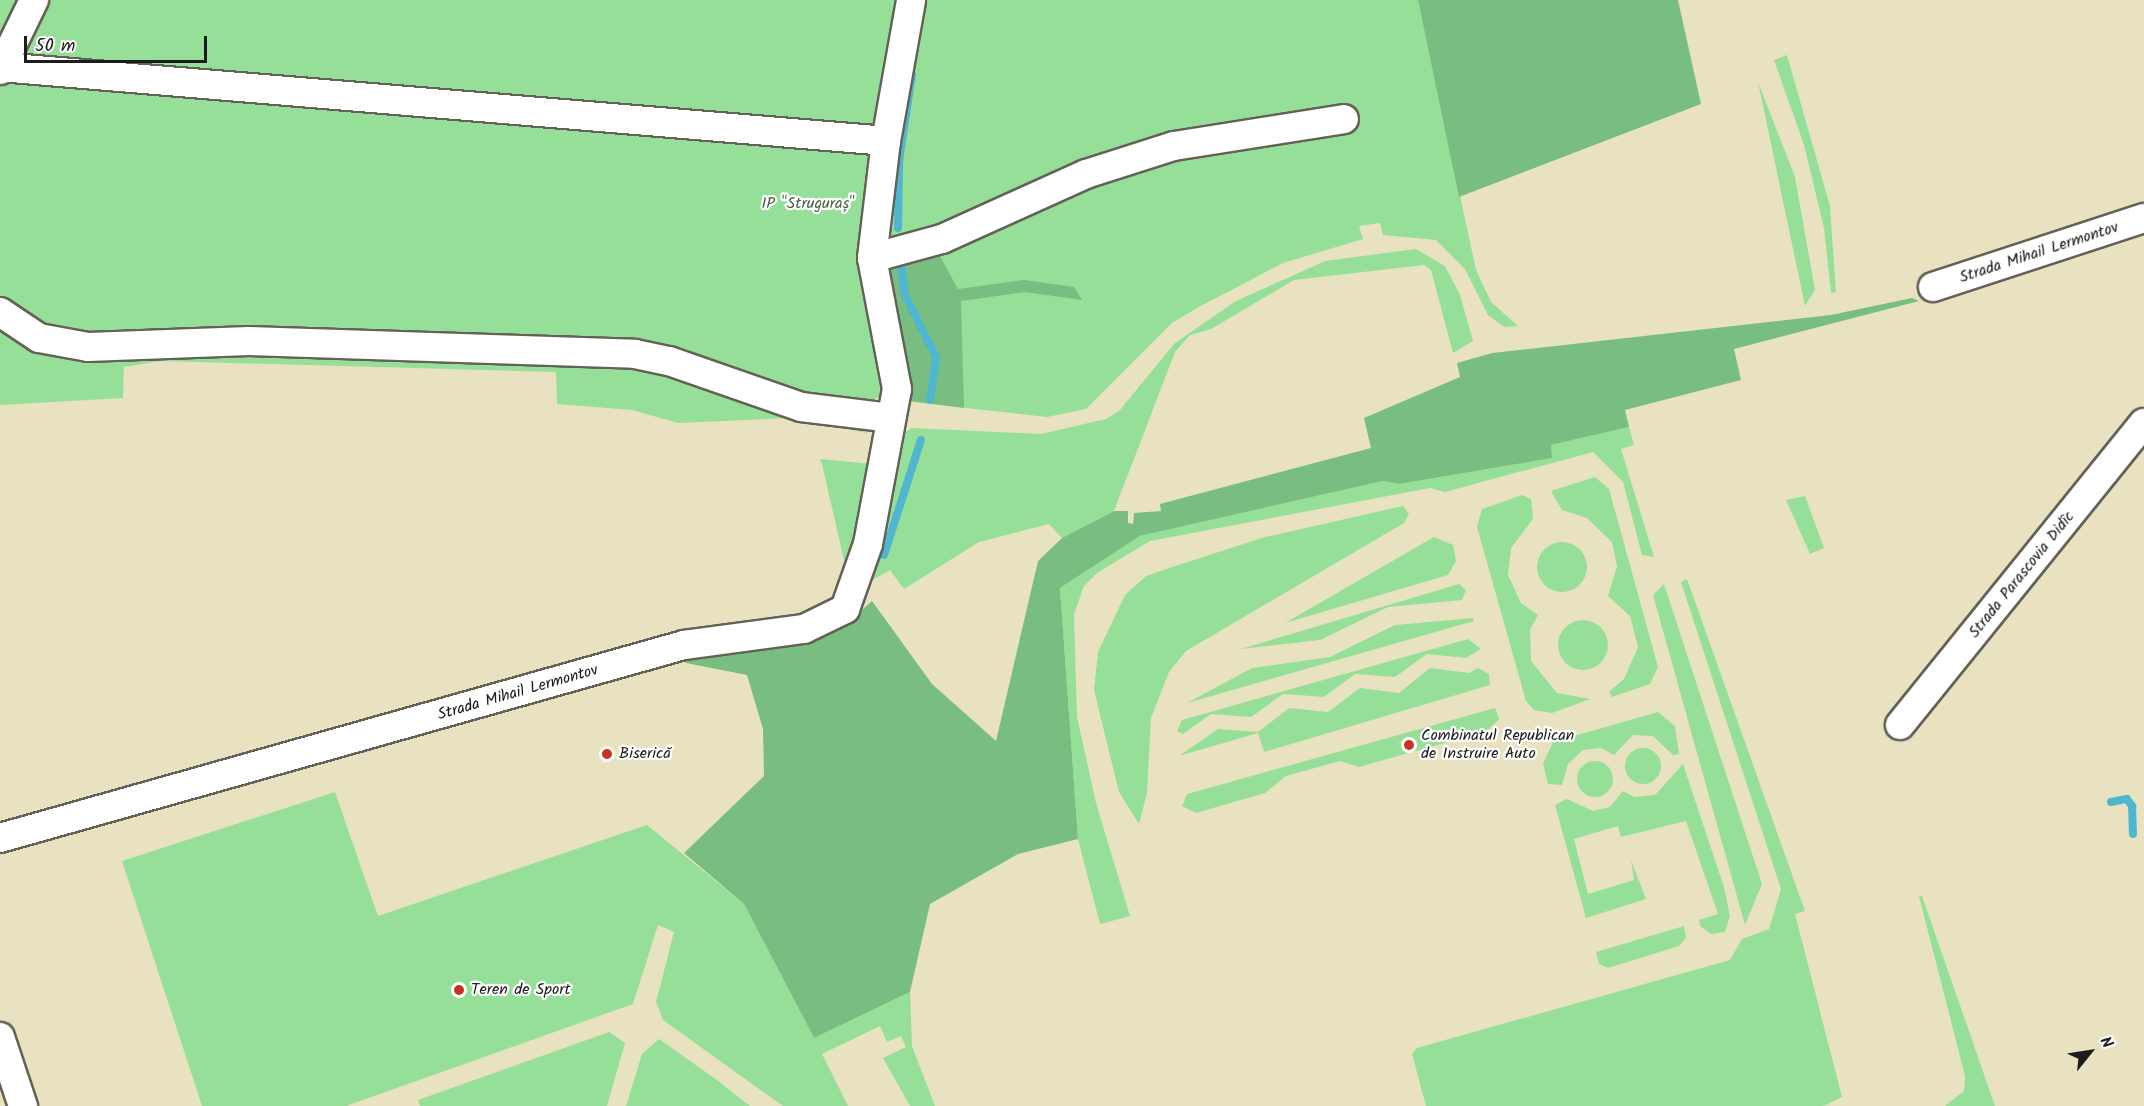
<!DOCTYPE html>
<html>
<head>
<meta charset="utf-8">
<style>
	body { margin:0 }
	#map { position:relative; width:2144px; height:1106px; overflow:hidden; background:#e9e2c1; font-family:Kalam,sans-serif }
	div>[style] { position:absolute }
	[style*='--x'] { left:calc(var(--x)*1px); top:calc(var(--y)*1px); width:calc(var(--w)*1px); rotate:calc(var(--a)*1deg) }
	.green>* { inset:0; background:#96df99 }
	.round { border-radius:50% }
	.forest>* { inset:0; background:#78be81 }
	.stream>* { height:8px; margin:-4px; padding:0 4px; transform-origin:4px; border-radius:4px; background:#50b6cf }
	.roads { filter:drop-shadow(2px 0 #646156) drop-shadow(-2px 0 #646156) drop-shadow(0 2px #646156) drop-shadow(0 -2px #646156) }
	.street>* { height:28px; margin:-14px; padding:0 14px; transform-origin:14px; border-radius:14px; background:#fff }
	.dots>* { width:16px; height:16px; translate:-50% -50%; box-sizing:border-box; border:3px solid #fff; border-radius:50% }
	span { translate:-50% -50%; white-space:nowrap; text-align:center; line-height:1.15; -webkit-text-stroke:4.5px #fff; paint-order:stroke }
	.park-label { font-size:16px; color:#476048 }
	.street-label { font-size:16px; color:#1c1c1c }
	.poi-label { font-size:16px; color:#1c1c1c }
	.left { translate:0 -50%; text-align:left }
	.north { position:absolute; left:2060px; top:1022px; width:60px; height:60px; -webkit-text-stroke:4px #fff; paint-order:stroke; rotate:60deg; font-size:16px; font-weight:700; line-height:24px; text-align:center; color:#1c1c1c }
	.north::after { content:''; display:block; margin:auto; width:21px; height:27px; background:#1c1c1c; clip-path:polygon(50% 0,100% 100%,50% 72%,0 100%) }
	.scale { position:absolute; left:24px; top:36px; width:183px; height:27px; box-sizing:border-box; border:3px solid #1c1c1c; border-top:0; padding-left:8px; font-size:18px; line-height:21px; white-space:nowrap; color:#1c1c1c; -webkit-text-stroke:4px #fff; paint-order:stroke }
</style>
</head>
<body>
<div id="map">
	<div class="green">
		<div style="clip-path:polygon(0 0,1418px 0,1476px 270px,1491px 302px,1518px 326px,1504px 327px,1488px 315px,1465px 269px,1436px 240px,1383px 235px,1380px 223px,1359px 226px,1363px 239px,1283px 263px,1197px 308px,1172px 323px,1086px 409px,1047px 417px,877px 398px,870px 401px,867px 433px,789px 418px,678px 423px,632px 410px,557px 404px,556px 372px,161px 361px,124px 367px,123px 398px,0 405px)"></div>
		<div style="clip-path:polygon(1787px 55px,1830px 206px,1836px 292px,1831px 293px,1824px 228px,1804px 145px,1774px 60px)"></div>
		<div style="clip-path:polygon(1758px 82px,1795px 177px,1815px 290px,1805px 306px)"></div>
		<div style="clip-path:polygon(1416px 249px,1445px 266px,1460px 295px,1473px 341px,1453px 353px,1431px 270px,1424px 265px,1294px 280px,1211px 329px,1190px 335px,1175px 352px,1114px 511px,1062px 538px,1049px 524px,979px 542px,904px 589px,890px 570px,869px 582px,897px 437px,912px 428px,1041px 434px,1106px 419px,1119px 411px,1175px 343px,1236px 301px,1325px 261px)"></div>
		<div style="clip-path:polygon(1629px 427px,1634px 445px,1621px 449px,1654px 557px,1642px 555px,1623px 482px,1593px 452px,1445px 492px,1430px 488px,1150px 541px,1097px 573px,1084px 586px,1074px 614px,1077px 717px,1096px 803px,1130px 916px,1100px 924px,1078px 839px,1060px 588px,1140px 536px,1383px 481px,1399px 484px,1552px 458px,1551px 445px)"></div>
		<div style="clip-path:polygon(820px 459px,873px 464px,848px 578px,822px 464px)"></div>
		<div style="clip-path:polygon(1595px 477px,1609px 489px,1658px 667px,1650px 684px,1612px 697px,1609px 692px,1624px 679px,1638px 647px,1630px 616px,1608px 596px,1617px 566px,1612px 542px,1587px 518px,1562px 510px,1551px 491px)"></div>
		<div style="clip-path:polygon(1522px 495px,1531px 499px,1533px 519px,1511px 548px,1508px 575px,1521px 603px,1538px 615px,1530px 630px,1531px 661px,1557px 693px,1590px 699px,1552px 713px,1534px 710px,1526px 701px,1477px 527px,1482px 509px)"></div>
		<div style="clip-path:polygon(1805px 496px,1824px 548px,1810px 554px,1786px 500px)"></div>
		<div style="clip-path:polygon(1403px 506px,1409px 514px,1404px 523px,1186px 651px,1169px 672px,1151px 718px,1147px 793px,1139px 824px,1119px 792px,1094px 690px,1098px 652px,1125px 595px,1146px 576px,1169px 568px,1265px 537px)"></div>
		<div style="clip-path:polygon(1434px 537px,1453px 545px,1456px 561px,1448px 575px,1285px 623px)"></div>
		<div class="round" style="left:1537px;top:542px;width:50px;height:50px"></div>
		<div style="clip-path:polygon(1687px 579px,1805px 911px,1795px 914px,1842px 1097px,1823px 1106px,1426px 1106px,1412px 1054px,1417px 1048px,1730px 960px,1742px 939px,1769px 929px,1781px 889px,1681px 582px)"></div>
		<div style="clip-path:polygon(1459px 584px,1466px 590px,1462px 600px,1388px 607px,1320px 640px,1241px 649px)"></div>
		<div style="clip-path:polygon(1664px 584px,1762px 884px,1745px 925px,1653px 595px)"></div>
		<div style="clip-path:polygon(1473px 618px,1474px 621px,1187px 703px,1252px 668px,1330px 657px,1395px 625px)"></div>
		<div class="round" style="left:1558px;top:620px;width:50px;height:50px"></div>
		<div style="clip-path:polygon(1468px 639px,1481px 649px,1466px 658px,1427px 654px,1395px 677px,1355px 674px,1324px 697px,1283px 694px,1251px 717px,1211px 714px,1183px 734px,1177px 731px,1182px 720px)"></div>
		<div style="clip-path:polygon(1430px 668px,1469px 673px,1478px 668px,1489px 674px,1490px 685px,1264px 752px,1258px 733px,1179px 756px,1218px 729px,1258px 732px,1289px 708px,1328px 712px,1360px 688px,1399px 693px)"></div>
		<div style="clip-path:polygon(1495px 708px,1499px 719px,1487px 731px,1359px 767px,1340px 761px,1286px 776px,1265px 793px,1196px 813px,1182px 806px,1187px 794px)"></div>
		<div style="clip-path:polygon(1658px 712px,1675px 726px,1679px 754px,1673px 755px,1653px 736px,1633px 735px,1614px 755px,1601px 748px,1583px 750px,1568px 764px,1562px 785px,1548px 784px,1543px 764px,1553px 742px)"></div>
		<div class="round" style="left:1625px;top:748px;width:36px;height:36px"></div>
		<div class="round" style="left:1577px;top:761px;width:36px;height:36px"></div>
		<div style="clip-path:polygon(1683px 764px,1724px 887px,1730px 916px,1725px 932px,1711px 934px,1700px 926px,1699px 920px,1718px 914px,1686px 821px,1621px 837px,1618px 826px,1574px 839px,1588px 894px,1634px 880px,1631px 860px,1646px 899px,1586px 918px,1555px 805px,1567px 799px,1593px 811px,1610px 807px,1623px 791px,1634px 797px,1655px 795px)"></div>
		<div style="clip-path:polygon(335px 792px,378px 916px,647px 825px,744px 904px,814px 1038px,910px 992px,912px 1046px,935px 1106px,910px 1106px,883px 1058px,906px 1047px,901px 1036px,887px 1042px,880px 1026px,822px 1054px,848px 1106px,783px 1106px,663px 1020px,656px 1002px,674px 932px,658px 925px,633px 1004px,346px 1106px,202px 1106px,122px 861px)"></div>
		<div style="clip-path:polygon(1919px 896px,1922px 896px,1995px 1106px,1945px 1106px,1964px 1091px,1965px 1076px)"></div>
		<div style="clip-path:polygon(1684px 926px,1686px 938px,1679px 946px,1608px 968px,1599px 964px,1596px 952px)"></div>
		<div style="clip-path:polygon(609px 1032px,625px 1043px,607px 1106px,420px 1106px,418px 1100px)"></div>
		<div style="clip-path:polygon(659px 1039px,717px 1080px,750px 1106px,626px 1106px,642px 1054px)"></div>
	</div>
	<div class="forest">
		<div style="clip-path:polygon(1418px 0,1678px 0,1701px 104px,1459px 197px)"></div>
		<div style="clip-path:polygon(935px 247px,958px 289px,1024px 280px,1074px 287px,1082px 300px,1025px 292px,961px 301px,964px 408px,910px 401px,886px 283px,886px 270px,893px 263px)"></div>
		<div style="clip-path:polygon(1912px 298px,1919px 301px,1734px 349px,1741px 380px,1625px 410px,1629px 427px,1551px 445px,1552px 458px,1399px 484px,1383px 481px,1140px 536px,1060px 588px,1078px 839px,1018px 854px,930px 904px,910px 992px,814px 1038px,744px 904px,684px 853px,764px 776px,763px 729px,747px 675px,686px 663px,683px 656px,854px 617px,872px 601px,932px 684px,996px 741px,1038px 561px,1062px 538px,1114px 511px,1128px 511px,1128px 523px,1133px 524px,1134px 513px,1161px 511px,1160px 504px,1371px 448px,1364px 418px,1460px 377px,1457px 363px,1492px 353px,1831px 315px)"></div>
	</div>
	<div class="stream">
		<div style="--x:898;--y:228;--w:67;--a:-89.1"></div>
		<div style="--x:899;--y:161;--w:87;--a:-81.4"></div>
		<div style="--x:901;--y:264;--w:31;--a:83"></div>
		<div style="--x:905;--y:295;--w:69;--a:63.4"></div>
		<div style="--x:936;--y:357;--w:43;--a:97.9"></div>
		<div style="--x:884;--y:555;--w:121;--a:-72.2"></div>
		<div style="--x:2111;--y:802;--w:16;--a:-11"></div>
		<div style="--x:2127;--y:799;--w:9;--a:54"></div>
		<div style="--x:2132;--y:806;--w:28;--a:88"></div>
	</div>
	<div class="roads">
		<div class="street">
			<div style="--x:0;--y:67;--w:889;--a:4.77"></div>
			<div style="--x:0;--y:70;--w:78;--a:-64.1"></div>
			<div style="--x:872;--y:258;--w:73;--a:-15.2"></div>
			<div style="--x:942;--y:239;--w:158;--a:-24.3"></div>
			<div style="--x:1086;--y:174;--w:92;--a:-17.7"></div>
			<div style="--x:1174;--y:146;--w:172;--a:-9"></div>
			<div style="--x:1933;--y:287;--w:222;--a:-18.1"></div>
			<div style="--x:0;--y:312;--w:47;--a:33.7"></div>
			<div style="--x:39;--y:338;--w:50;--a:10.4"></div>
			<div style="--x:88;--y:347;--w:161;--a:-2.1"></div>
			<div style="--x:249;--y:341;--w:386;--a:1.9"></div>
			<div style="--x:635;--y:354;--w:35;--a:12"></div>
			<div style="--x:669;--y:361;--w:140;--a:19.2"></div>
			<div style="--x:801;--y:407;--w:90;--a:7"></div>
			<div style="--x:1900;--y:725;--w:388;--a:-51.1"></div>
			<div style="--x:0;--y:838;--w:711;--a:-15.76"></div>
			<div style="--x:684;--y:645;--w:121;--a:-7.6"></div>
			<div style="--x:804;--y:629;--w:46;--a:-26"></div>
			<div style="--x:845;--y:609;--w:69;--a:-70.5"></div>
			<div style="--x:868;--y:544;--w:158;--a:-79.4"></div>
			<div style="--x:897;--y:389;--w:133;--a:-100.8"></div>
			<div style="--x:872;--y:258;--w:118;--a:-83.2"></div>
			<div style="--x:886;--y:141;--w:143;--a:-79.9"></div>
			<div style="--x:0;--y:1037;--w:73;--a:71.6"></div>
		</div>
	</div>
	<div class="dots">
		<div style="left:1409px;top:745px;background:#c8321e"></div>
		<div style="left:607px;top:754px;background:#c8321e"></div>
		<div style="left:459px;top:990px;background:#c8321e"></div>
	</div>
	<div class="park-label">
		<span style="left:808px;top:204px">IP "Struguraș"</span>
	</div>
	<div class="street-label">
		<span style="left:2039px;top:253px;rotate:-18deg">Strada Mihail Lermontov</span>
		<span style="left:2022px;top:575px;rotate:-51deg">Strada Parascovia Didîc</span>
		<span style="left:518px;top:693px;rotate:-16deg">Strada Mihail Lermontov</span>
	</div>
	<div class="poi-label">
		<span class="left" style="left:1421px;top:745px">Combinatul Republican<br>de Instruire Auto</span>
		<span class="left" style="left:619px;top:754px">Biserică</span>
		<span class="left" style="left:471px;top:990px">Teren de Sport</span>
	</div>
	<div class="north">N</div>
	<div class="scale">50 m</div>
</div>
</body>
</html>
